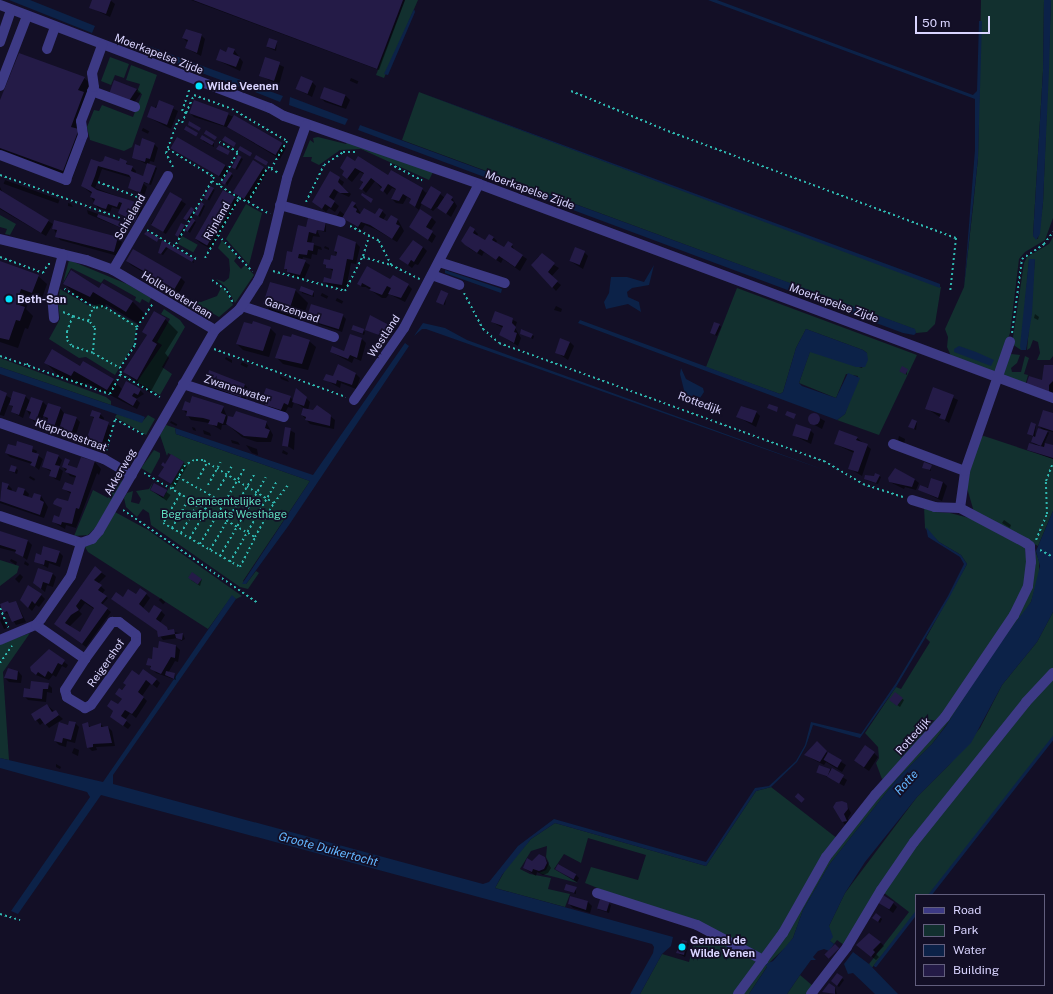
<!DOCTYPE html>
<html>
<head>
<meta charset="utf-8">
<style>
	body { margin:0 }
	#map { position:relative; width:1053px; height:994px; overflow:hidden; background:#130f26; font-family:"Public Sans",sans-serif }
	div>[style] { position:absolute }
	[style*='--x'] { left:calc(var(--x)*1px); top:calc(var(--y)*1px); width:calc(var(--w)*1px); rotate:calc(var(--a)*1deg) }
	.green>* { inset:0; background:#12302f; transform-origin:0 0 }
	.water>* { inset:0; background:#0c2248; transform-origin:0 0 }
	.shadow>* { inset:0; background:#0007; transform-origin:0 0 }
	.stream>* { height:3px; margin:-1.5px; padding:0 1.5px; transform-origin:1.5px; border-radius:1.5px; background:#0c2248 }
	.building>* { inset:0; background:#241b47; transform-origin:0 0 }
	.round { border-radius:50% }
	.path>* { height:2px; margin-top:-1px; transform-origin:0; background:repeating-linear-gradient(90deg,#2fb8b0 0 2px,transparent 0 5px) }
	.minor>* { height:10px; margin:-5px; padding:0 5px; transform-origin:5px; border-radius:5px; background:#3d3a85 }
	.dots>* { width:11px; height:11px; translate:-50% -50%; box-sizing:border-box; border:2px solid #130f26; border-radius:50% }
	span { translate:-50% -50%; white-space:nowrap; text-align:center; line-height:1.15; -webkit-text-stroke:3.5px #130f26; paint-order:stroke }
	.street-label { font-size:11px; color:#d9d4ff }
	.poi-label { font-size:11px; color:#d9d4ff; font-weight:700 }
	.left { translate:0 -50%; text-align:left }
	.park-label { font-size:11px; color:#5fe0c0 }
	.water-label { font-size:12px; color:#62b6ff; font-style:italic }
	.legend { position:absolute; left:915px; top:894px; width:130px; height:92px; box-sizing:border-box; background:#130f26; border:1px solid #625e7d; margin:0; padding:5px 7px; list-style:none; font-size:12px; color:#d9d4ff }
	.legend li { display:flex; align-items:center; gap:8px; height:20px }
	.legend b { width:20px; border:1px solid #625e7d }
	.scale { position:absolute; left:915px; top:16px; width:75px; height:18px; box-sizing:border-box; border:2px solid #d9d4ff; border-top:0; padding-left:5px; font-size:12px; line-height:14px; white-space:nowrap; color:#d9d4ff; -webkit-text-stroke:3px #130f26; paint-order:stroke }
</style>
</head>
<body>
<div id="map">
	<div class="green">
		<div style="clip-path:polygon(405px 0,418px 0,384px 78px,376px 75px)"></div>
		<div style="clip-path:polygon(981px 0,1044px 0,1043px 71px,1033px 236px,1038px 239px,1043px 203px,1051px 0,1053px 0,1053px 218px,1045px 240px,1025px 252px,1019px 259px,1010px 333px,996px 373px,951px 356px,947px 347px,948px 337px,945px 329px,964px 287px,973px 207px,978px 158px)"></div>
		<div style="clip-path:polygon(110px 57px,129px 64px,124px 78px,115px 75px,111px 85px,101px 81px)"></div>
		<div style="clip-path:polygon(131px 65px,157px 75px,132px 147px,124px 151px,90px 140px,87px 127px,94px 110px,99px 111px,102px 105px,133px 117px,142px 94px,137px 92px,140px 84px,126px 80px)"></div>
		<div style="clip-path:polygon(419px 92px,941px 287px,935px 324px,927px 332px,916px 333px,914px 329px,402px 140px)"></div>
		<div style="clip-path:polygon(318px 137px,346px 144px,347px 141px,433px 172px,429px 180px,361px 149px,340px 150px,319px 165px,311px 161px,312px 157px,303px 157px,310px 140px,314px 143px,313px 138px)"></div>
		<div style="clip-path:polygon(246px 204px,262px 213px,249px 265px,226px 239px)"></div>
		<div style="clip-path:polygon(0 215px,16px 224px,10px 235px,5px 234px,7px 229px,0 227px)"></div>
		<div style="left:182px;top:236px;width:18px;height:9px;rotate:29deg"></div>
		<div style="clip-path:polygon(1053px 237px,1053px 356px,1050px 360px,1037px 360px,1040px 353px,1038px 342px,1033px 340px,1030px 348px,1027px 350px,1035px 259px,1029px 260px,1021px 350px,1012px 344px,1024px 263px,1027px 257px,1049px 244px)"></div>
		<div style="clip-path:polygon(222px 240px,237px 257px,234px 261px,241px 269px,245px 265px,254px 275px,235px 303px,227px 288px,216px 279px,224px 282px,229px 278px,230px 270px,229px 259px,218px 248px)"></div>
		<div style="clip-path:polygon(69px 260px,127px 284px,151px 298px,149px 303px,142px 299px,140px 303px,135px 300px,136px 297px,104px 279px,101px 283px,71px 268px,63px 283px)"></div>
		<div style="clip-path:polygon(216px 283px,225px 289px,233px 305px,219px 317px,207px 310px,203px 316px,183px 304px,180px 297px,201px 302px,217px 296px,221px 288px)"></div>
		<div style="clip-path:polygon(737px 288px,917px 355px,879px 435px,837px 420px,845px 414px,858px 376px,846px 374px,836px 398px,799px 383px,810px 351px,862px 368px,867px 353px,863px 350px,806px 329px,796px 348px,783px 392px,780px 394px,706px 367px)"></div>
		<div style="clip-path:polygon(60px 289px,89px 306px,100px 304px,137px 324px,134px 344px,115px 375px,86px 357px,79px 358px,49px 339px,60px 319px,58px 303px)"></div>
		<div style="clip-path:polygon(164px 309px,180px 320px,185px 327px,162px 367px,172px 374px,160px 395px,137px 382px,162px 345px,157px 342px,170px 319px,161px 314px)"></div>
		<div style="clip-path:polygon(1011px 354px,1020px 355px,1017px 363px,1011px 368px,1012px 372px,1021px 372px,1025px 356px,1029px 358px,1024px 374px,1028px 375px,1025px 386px,1004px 377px,1003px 371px)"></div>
		<div style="clip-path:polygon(0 358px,106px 397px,111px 401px,111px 405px,0 367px)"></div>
		<div style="clip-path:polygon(117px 414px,142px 422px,148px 415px,155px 419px,146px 435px,115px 417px)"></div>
		<div style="clip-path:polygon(166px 425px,175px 428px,176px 434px,310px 481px,243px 581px,246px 584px,256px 571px,259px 573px,248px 589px,240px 587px,151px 525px,149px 513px,143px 509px,137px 517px,126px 507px,124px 498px,127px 493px,133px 491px,131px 502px,139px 504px,141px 499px,136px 491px,149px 489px,153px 482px,150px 490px,163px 498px,184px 462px,168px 453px,167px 456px,160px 435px)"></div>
		<div style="clip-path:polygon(984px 436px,1053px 459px,1053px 511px,1038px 546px,974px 512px,965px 481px,980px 437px)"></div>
		<div style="clip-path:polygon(154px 450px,160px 453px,160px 457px,151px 474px,141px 468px)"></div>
		<div style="clip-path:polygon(121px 476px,122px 483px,96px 527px,88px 535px,74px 536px,93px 490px,108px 498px)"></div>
		<div style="clip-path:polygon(924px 507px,935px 512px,950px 513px,977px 520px,1004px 537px,1009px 537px,1025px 548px,1028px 573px,1019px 602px,944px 715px,885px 778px,882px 779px,876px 763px,879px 758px,878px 747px,865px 733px,896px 687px,901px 689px,930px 642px,926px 638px,967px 564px,961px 555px,939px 542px,925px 528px)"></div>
		<div style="clip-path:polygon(115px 512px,148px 530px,242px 596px,236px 599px,232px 596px,208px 629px,88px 552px,85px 547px,95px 542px,102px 535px)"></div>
		<div style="clip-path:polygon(1035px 550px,1039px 561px,1039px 575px,1031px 602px,1021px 617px,992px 654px,961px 705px,932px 744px,897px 779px,829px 865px,803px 910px,793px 938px,787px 946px,770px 962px,749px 994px,740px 994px,810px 888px,857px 822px,927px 742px,1012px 620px)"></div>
		<div style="clip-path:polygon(0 560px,19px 566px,17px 573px,0 586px)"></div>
		<div style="clip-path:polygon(1053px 612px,1053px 669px,1016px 711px,844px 945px,837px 940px,834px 944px,830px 941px,829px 926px,845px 893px,917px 797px,949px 765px,980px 728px,1002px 685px,1037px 642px)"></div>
		<div style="clip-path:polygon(30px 633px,3px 672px,9px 760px,0 758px,0 644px)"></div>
		<div style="clip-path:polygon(1053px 676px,1053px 737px,930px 895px,916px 895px,916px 912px,871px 969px,869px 964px,909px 912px,883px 892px,895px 872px)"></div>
		<div style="clip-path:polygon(771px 787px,838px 839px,789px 919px,762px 954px,585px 883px,591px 867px,638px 880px,646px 855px,588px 838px,581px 863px,564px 854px,554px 869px,578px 883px,539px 873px,546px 870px,549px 863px,546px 857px,547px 846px,531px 851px,520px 869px,530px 874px,551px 878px,548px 889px,570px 894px,565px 907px,495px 888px,507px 867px,531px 839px,555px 823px,706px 866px,756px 791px)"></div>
		<div style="clip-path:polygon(695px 939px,723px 940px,755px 961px,755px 966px,735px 994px,640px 994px,662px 954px,689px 962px)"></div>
		<div style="clip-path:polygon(800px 975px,813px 986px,808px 994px,787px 994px)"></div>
	</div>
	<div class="water">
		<div style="clip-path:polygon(9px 0,30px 0,95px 26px,92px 33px)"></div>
		<div style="clip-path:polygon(708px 0,717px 0,973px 95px,977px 91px,979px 21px,982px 21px,978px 158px,964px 287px,975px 150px,975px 99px)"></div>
		<div style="clip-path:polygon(1044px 0,1051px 0,1049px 70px,1043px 203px,1040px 234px,1036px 240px,1033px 236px,1043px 71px)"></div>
		<div style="clip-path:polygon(414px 9px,415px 12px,388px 75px,384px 74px)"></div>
		<div style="clip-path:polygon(118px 35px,160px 50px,160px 54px,158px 56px,116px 42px)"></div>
		<div style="left:167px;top:53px;width:86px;height:7px;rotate:20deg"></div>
		<div style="clip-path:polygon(258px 87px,283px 96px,280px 102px,255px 92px)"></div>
		<div style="clip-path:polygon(419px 92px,919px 276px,940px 284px,940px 288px)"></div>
		<div style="clip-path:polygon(290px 97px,348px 119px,345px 125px,289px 105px)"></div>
		<div style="clip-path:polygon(360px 125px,915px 329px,916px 333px,914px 335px,903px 333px,358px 130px)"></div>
		<div style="clip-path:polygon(1029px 259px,1035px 259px,1032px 314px,1026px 350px,1021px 350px,1020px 346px)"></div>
		<div style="clip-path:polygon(654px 265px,649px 285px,632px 288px,627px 292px,628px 297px,639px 302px,641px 312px,628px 304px,606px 309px,604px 302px,609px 293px,611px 277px,627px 277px,644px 282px)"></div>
		<div style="clip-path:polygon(445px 270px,502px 289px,501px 293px,445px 273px)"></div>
		<div style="clip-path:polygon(580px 320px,780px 394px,783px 392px,796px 348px,806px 329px,863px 350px,867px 353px,868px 360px,865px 367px,856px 367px,810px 352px,799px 383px,802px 386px,836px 398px,848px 373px,860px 378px,845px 414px,837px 420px,578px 323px)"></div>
		<div style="clip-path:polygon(423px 323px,445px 328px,467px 340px,830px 472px,426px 329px,422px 329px,414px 336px)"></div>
		<div style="clip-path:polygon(405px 343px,409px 346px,289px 525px,246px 584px,242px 584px,310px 481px,176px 434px,175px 428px,313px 475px)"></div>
		<div style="clip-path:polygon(959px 346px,976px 352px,994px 360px,991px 366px,954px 352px,954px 349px)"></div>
		<div style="clip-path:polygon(0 367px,140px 415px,145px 417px,142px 423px,0 374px)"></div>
		<div style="clip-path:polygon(681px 368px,686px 379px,703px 388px,704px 392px,700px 398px,695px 399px,685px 394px,680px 374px)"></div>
		<div style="clip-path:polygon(1053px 511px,1053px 612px,1037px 642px,1002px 685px,971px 743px,917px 797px,865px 862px,845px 893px,829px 926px,833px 937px,830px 941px,834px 944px,829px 951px,824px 949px,818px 951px,813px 957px,816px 960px,811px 960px,800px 975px,787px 994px,749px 994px,767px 967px,766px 964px,773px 961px,793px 938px,803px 910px,829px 865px,897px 779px,932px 744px,946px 726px,992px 654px,1031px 602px,1040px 566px,1036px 551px)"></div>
		<div style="clip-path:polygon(926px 527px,939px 542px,961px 555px,967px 564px,949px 598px,896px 687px,860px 738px,813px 725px,806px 746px,797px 762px,771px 787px,756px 791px,706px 866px,555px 823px,531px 839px,502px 875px,495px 888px,673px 937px,671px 946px,662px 954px,640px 994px,630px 994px,653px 953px,654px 947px,652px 944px,101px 795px,18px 914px,11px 911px,90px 797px,87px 792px,0 768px,0 758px,103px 782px,232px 595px,236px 599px,113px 775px,113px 784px,483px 884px,489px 882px,518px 846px,554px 819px,706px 862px,755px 788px,769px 786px,796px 761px,805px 745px,811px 722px,861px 734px,896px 683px,948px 596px,964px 564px,960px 557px,928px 537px)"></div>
		<div style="clip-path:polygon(853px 952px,869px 964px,898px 994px,875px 994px,853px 973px,848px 974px,844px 964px)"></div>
	</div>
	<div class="shadow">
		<div style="clip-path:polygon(94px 0,110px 0,115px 4px,110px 17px,91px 8px)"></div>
		<div style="clip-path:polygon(191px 0,405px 0,379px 70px)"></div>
		<div style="clip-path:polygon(201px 35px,205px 39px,201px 56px,186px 48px,187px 42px,183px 38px)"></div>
		<div style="clip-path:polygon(277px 42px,276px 51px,267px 47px)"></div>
		<div style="clip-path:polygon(234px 50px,243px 62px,240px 71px,217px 60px)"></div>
		<div style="clip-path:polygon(265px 58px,284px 67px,279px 85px,259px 75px)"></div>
		<div style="clip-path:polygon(84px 78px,93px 86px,81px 133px,87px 139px,72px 179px,0 153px,0 101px)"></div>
		<div style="left:351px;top:78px;width:8px;height:3px;rotate:23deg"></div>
		<div style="clip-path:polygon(312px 82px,316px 86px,312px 97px,297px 89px)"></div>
		<div style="clip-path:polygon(325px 88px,346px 96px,350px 100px,346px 109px,325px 102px,321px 98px)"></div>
		<div style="clip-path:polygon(137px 89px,141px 93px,133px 104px,114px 97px)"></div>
		<div style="clip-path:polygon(159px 102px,178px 111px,171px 129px,148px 117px)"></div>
		<div style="clip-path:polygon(195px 102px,234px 117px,282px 144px,286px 148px,280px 159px,229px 128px,194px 117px,190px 113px)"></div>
		<div style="left:143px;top:128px;width:7px;height:3px;rotate:27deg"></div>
		<div style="clip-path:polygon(203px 137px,214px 143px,214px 147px,203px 141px)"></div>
		<div style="clip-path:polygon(154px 144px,158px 148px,154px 162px,150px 161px,149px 164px,157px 168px,151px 185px,142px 182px,147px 187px,144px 196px,129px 188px,132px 178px,102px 169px,95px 188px,141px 205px,143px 206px,137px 223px,124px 217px,120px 213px,121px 210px,112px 207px,110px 212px,98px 208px,91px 197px,92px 194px,82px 186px,100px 163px,119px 162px,120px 159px,131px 166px,136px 171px,135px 174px,143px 177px,148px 165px,133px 157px,140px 147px)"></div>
		<div style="clip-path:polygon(172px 148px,225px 165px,233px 176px,227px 186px,225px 180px)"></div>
		<div style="clip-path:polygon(241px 158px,243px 159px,237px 170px,234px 168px)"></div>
		<div style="clip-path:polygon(355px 162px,422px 189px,426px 193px,432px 188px,445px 198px,452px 198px,457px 206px,451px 217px,437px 207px,433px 211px,422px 203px,419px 210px,410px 203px,412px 200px,407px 197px,403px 204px,396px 203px,392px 199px,397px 190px,392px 188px,387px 195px,375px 181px,366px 193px,361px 188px,364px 174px,360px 172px,352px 182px,343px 175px)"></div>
		<div style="clip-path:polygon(263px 168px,267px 172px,249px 203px,239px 197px,235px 193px)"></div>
		<div style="clip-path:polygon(330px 173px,344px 182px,342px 186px,351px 194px,349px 197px,338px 192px,333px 201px,339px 206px,335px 212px,329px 208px,326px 212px,313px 202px)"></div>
		<div style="left:5px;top:180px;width:58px;height:4px;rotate:20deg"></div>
		<div style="clip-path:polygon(0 187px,3px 193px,53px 224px,46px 236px,0 209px)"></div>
		<div style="left:213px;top:189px;width:2px;height:12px;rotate:27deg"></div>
		<div style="left:171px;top:194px;width:18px;height:36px;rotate:34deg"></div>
		<div style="clip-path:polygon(234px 198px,238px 202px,211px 249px,200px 243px,196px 239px)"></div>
		<div style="clip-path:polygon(68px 203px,71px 204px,73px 207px,68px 206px)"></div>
		<div style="clip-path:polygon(201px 203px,205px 206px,200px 217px,195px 213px,191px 219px,196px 222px,190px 233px,185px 229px,180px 238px,178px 236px,184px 226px,187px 229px,190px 222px,187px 220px,191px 208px,196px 212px)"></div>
		<div style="clip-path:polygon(355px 204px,361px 214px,375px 216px,382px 211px,386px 215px,383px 220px,388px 223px,391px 216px,398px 220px,404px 231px,397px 242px,375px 229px,365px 225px,362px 230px,342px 217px,341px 219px,337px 216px,340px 211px,345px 215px)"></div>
		<div style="clip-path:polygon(87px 210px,128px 225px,128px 231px,88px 214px)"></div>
		<div style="clip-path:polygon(432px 218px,436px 222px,430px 231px,436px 236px,432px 243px,415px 230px)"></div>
		<div style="clip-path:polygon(55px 221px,118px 238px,122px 242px,118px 256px,60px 240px,53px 228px)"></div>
		<div style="clip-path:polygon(326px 223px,326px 232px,317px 230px,320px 237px,313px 236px,311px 244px,321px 247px,322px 250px,318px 249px,317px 255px,312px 254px,311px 259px,303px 257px,302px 260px,310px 265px,304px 279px,292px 276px,285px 268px,307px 228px)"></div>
		<div style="clip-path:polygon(474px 230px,478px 234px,477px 236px,485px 241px,493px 237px,497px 241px,496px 243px,504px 248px,512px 245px,515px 251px,527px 259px,520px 271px,503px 259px,501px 263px,484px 252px,482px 256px,470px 249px,466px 245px)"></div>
		<div style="clip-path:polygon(163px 242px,193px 259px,194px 263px,168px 248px,163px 255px,161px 254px,159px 252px)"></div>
		<div style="clip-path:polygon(356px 243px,360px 247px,356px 264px,351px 263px,346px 289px,328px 285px,324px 281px,332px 280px,334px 272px,324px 264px,337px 258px,335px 251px)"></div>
		<div style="clip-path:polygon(325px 246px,329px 248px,329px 250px,324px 248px)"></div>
		<div style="clip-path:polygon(423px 247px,427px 251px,418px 265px,415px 264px,412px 268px,400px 259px)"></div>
		<div style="clip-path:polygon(133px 251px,181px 278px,185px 282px,179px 293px,131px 265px,127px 261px)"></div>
		<div style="clip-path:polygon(584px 252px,588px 256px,583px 269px,570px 261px)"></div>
		<div style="clip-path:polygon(539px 256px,559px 268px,551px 277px,561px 285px,556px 291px,532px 264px)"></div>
		<div style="clip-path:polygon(0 263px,38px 276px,47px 284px,41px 301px,30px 296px,26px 309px,33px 316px,28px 329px,25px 328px,18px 348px,0 342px)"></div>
		<div style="clip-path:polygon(367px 268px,391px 281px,408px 285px,412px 289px,405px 302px,389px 294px,386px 298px,382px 298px,366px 287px,362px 287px,358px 283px)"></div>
		<div style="clip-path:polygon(65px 284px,100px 289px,132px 301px,145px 314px,139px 324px,106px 304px,103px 309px,77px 297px)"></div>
		<div style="clip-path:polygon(301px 287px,314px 292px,314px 297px,302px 293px)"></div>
		<div style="clip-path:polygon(295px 290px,308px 303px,301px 323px,277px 317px,264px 304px)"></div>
		<div style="left:322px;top:293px;width:7px;height:3px;rotate:27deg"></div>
		<div style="clip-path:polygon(447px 294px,445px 305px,437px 301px)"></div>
		<div style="left:337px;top:298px;width:7px;height:3px;rotate:27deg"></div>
		<div style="clip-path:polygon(556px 306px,562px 309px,561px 312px,554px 310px)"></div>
		<div style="clip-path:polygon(496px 312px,517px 322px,515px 328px,521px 338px,518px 346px,500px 335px,503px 328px,492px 322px)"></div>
		<div style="clip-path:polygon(1035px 314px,1039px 317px,1038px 320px,1034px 318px)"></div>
		<div style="clip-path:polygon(342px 315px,346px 319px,342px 332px,312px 322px,308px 318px)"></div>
		<div style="clip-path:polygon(165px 319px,178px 332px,165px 353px,169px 358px,150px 393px,124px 372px,148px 336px,143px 332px)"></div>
		<div style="clip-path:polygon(388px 325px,392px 329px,388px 340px,366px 329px)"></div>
		<div style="clip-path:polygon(719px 325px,721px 327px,717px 336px,711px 333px)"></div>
		<div style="clip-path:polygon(270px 328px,276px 334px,269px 357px,243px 350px,237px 344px)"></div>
		<div style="clip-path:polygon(353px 330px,363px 330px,365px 332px,364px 335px)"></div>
		<div style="clip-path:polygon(521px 333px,532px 335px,534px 336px,533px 339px)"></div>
		<div style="clip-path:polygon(362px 339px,366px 343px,361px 361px,354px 358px,352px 363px,331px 352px,345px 352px)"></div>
		<div style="clip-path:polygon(309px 341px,316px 347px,308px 370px,283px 364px,276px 357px)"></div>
		<div style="clip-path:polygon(570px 342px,574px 346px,568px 360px,556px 352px)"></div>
		<div style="clip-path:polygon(226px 357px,232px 360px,232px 363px,225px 359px)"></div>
		<div style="left:242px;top:362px;width:7px;height:3px;rotate:27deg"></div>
		<div style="clip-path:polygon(46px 363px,80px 368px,113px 380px,123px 390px,140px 390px,144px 394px,136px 399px,140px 403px,137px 409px,87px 383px,84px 388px,58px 375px)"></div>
		<div style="clip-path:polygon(1053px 366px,1053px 395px,1027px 385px,1043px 382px)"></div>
		<div style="clip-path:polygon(907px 369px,907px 375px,900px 371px)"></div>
		<div style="clip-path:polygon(356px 374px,360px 378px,356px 389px,341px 383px,340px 388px,324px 379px)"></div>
		<div style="clip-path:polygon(280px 376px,287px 379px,289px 382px,281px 379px)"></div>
		<div style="clip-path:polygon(208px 378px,245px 385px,249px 389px,245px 400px,215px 390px)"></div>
		<div style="clip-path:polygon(934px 389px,958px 400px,949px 423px,926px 408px)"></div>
		<div style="clip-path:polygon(0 392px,12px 399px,25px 396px,30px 401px,43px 402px,48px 407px,60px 408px,64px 413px,76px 418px,80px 422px,74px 440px,63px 434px,65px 430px,60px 425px,58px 430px,51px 428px,44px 415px,40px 424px,34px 422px,26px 409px,23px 418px,12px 412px,14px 408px,9px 403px,4px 416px,0 415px)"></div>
		<div style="clip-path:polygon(264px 396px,290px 397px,293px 400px,306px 398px,310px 402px,308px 410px,330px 416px,335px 420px,334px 429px,310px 424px,302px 415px,304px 408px,294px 402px,292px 408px,288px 407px,285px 413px,270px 409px)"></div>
		<div style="clip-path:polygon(223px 407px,228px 419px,266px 422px,273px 435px,271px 442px,257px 442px,242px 437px,228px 425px,222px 425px,221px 430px,209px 423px,191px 420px,183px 409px)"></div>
		<div style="clip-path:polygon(756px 412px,760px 416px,756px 427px,738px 417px)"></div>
		<div style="clip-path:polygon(100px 414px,104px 418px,103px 421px,112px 427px,106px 447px,96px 443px,94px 449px,81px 442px,88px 440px,95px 419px,91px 416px)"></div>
		<div style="clip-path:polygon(812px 414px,825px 421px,822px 429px,809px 422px)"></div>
		<div style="clip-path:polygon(1053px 414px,1053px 432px,1046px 430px,1049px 433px,1044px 444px,1053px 447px,1053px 459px,1028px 450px,1036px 446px,1032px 442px,1034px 437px,1028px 434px,1036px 425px,1035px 435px,1044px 431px,1039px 426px)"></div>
		<div style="left:171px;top:421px;width:7px;height:2px;rotate:27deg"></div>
		<div style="clip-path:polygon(917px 422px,916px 430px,910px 427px)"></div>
		<div style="clip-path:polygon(192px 427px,195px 428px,196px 431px,193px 430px)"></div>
		<div style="clip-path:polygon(286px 428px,295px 433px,294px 450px,286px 445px)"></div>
		<div style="clip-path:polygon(203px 430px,210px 433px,211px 436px,204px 434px)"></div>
		<div style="clip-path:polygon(810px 430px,814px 434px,811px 444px,793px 435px)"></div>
		<div style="clip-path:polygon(899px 436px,905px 439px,904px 444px,898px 440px)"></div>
		<div style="clip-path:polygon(857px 438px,871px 449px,862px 476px,849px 468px,854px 453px,835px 444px)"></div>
		<div style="clip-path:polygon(231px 440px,238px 442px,240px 445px,232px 443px)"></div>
		<div style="clip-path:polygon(18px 442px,37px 451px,36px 454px,43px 459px,39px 470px,32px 464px,10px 457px,6px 453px,16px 448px)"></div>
		<div style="clip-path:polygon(246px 445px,257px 449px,258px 455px,252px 453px)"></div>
		<div style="clip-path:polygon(283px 450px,288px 453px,287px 455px,282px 453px)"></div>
		<div style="clip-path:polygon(58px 456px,62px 460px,59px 468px,63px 471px,60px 481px,55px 479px,51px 475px,52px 472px,43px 467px)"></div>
		<div style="clip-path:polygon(82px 458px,95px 462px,101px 469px,99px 475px,97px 473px,76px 528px,66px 525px,65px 529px,53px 522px,60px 518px,63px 509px,55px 504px,68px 503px,71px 494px,64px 489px,74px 486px,77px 478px,70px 476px,63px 467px,69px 461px,69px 467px,78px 470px)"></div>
		<div style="clip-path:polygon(183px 462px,187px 466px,175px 487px,159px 476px)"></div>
		<div style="clip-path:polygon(931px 466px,931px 471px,923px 467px)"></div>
		<div style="clip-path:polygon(12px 467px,18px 470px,17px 474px,10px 471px)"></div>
		<div style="left:30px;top:476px;width:6px;height:2px;rotate:31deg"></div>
		<div style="clip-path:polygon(866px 476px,879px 476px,881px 477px,878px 484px,866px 480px)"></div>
		<div style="clip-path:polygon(914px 479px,919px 483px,916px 490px,905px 487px,904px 489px,890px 482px)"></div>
		<div style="clip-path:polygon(943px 482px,947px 486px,942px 501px,920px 490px)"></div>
		<div style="clip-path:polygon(2px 483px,8px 485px,12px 489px,11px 492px,17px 494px,19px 488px,25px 490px,29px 494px,28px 497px,33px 499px,41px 496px,48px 507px,44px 518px,0 503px)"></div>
		<div style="left:155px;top:484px;width:19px;height:7px;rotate:35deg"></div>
		<div style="clip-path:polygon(1004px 520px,1011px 525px,1010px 528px,1002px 523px)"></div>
		<div style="clip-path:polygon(0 532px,28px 541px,32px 545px,27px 560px,16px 552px,0 548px)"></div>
		<div style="clip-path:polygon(59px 552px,63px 556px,60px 567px,49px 563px,48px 568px,35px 561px,41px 556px)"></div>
		<div style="clip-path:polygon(11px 559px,17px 562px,16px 565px,10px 561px)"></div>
		<div style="clip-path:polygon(25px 561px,29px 564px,28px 566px,24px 564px)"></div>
		<div style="clip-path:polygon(evenodd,95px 568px,106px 576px,98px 584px,105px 590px,102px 594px,108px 598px,102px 605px,111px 612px,86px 647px,55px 624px,95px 568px,85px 603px,94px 609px,80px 634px,69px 627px,82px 614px,79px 611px,85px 603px)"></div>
		<div style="clip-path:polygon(52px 573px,56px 577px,53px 587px,47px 585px,45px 592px,38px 586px)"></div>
		<div style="clip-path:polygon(20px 574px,23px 577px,19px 583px,15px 579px)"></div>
		<div style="clip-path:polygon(202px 579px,200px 586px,191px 580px)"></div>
		<div style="clip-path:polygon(146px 594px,150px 598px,143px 608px,149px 614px,161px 611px,165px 615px,160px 623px,170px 631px,183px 634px,185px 639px,181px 641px,179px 638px,163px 640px,156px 630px,112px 599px)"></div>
		<div style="clip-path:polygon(41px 595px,45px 599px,39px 607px,36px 605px,32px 611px,21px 600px)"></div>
		<div style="left:161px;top:598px;width:6px;height:3px;rotate:45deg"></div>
		<div style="clip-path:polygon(16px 602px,26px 622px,16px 625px,10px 615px,4px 612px)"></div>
		<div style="clip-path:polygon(2px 617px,7px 628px,4px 629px,0 620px)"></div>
		<div style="clip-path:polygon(176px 646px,180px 650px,178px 662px,175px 661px,168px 673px,175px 674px,176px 680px,156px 673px,148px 664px,153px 661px,159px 649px)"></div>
		<div style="clip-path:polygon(50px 651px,68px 665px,66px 668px,62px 666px,56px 677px,53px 675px,49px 680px,36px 675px)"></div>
		<div style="clip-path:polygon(18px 671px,22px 676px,21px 683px,9px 682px,5px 678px)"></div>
		<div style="clip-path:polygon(139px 676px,156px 679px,160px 683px,157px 688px,151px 683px,142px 696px,147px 701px,136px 718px,130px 713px,125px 720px,131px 725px,128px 729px,111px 717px,114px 712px,108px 706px,118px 706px,123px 700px,116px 694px)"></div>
		<div style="clip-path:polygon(48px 684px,52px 688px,52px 693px,47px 692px,46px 702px,28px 700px,24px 696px,31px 690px)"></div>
		<div style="clip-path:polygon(895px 694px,904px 700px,900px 707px,893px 702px)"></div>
		<div style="clip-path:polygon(47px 705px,63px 719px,49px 728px,44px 722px,40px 725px,32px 714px)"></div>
		<div style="clip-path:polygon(75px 723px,79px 727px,75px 743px,67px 741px,66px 747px,59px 745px,55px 741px,69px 726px)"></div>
		<div style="clip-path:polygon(87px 724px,91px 727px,100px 724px,104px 727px,108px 727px,112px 731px,115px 746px,96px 747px,97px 750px,92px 751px,88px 747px)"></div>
		<div style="clip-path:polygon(817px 742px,828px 754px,846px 765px,842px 772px,826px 762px,824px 765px,805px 755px)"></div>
		<div style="clip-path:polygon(74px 748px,79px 750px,78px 756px,72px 753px)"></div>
		<div style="clip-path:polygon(874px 753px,878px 757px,869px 771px,860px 765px)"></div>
		<div style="clip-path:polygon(56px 764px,61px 767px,60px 769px,56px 767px)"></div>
		<div style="clip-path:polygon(830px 769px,847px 780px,844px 786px,818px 772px)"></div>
		<div style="clip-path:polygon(846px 804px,851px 813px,848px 818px,849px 824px,845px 825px,834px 807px)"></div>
		<div style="clip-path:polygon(545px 858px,551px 868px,548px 873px,543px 875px,537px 872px,536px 876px,524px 868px)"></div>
		<div style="clip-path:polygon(556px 869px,575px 874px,579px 878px,577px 882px)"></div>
		<div style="clip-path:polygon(576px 888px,576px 894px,565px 890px)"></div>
		<div style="clip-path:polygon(571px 897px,588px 902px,592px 906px,590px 913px,573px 908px,569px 904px)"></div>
		<div style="clip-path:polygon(601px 900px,611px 905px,609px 913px,598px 909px)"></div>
		<div style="clip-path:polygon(879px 902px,893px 903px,897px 907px,893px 913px)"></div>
		<div style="clip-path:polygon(876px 914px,882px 919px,880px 923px,875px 919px)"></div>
		<div style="clip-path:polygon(682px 941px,689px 944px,685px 957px,677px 953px)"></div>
		<div style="clip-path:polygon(880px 942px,884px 946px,876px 954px,879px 957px,876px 960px,862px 949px)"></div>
		<div style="clip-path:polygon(837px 974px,844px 980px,839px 987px,834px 983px)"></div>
		<div style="clip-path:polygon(835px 988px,837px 994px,824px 992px)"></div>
	</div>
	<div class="stream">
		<div style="--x:929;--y:895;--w:201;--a:-51.9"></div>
		<div style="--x:875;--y:965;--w:67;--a:-52.3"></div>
	</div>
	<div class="building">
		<div style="clip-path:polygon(92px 0,111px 0,106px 14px,89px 8px)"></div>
		<div style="clip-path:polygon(193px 0,403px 0,377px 69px)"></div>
		<div style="clip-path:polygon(186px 29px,202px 34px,197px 53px,185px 48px,188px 40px,182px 38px)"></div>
		<div style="left:269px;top:38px;width:9px;height:9px;rotate:18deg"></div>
		<div style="clip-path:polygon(228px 47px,235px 49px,233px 54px,240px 57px,236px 67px,216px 60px,220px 49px,226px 52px)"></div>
		<div style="clip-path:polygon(19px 53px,85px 77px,78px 90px,84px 92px,71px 127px,79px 129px,63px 171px,0 148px,0 100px)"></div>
		<div style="left:265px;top:57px;width:16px;height:20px;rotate:18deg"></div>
		<div style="left:301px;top:76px;width:13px;height:14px;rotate:23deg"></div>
		<div style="clip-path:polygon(114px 80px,137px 89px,129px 101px,109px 94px)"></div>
		<div style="left:324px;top:87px;width:23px;height:12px;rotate:20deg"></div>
		<div style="clip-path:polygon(159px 100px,174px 106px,167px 125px,147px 117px,151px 106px,156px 108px)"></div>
		<div style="left:194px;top:100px;width:37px;height:14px;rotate:20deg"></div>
		<div style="left:234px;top:115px;width:56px;height:14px;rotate:30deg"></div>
		<div style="clip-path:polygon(189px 121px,201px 128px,199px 131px,188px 125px)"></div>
		<div style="left:186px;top:126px;width:14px;height:4px;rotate:30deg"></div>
		<div style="left:206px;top:130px;width:13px;height:4px;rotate:32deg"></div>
		<div style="left:202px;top:135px;width:14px;height:4px;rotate:30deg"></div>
		<div style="clip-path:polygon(225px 136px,236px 143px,234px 147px,222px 140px)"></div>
		<div style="left:177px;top:137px;width:56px;height:13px;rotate:30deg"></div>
		<div style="clip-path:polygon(142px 138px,155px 143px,150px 159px,146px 158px,145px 162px,132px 158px,135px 144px,140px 146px)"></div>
		<div style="clip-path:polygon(219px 145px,230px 151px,228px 155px,216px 149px)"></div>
		<div style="left:240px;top:146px;width:14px;height:4px;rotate:30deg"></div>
		<div style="left:238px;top:155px;width:4px;height:14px;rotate:27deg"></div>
		<div style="left:256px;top:155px;width:14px;height:4px;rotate:30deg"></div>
		<div style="clip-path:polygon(105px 156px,119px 161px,120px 158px,127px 161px,126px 164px,133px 166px,131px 171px,143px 176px,147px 163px,156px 166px,149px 184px,144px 182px,140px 193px,128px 188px,131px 178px,129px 175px,98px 166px,95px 176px,91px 186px,97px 190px,142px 204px,135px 222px,118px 213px,122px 203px,119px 202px,117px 207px,108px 204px,106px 209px,102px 208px,93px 204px,95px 199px,90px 197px,92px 192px,81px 186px,91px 159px,100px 162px,103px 161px)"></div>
		<div style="clip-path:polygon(347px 156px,355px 161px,358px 156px,388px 175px,391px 170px,423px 188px,415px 207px,409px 203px,411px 199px,403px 194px,399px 201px,391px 199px,396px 189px,388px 184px,383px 192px,380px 190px,382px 187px,371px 178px,362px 190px,359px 189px,363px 182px,360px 180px,364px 173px,355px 168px,347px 179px,342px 175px,344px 171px,340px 168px)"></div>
		<div style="left:253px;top:160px;width:13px;height:38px;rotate:32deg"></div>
		<div style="left:229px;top:171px;width:4px;height:14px;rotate:34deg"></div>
		<div style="clip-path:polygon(330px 171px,340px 177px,338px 182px,349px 193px,340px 193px,334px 189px,329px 197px,335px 201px,331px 208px,325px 204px,322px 209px,312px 202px)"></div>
		<div style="clip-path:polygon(210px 186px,214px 188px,207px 200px,204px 198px)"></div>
		<div style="left:431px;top:186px;width:12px;height:20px;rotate:31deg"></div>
		<div style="clip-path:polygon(0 190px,49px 220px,41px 233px,0 208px)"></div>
		<div style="left:223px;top:190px;width:14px;height:56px;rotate:30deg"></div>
		<div style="left:170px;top:192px;width:14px;height:38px;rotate:30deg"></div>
		<div style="clip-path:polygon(362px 193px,373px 199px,371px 203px,361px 195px)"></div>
		<div style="clip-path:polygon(447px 193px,453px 197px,451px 200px,454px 202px,446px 214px,437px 208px)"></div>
		<div style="clip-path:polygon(352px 201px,356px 203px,353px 207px,357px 209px,356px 212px,360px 214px,364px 208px,375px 214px,379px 208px,383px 210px,379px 217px,387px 221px,391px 215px,398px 219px,396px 224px,400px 226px,392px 239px,370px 225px,361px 222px,358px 227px,342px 218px)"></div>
		<div style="clip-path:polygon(201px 202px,204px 204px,198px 216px,194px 214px)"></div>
		<div style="left:191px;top:207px;width:4px;height:14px;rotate:34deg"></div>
		<div style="clip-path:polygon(420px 209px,432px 217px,426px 227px,433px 231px,428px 240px,409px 227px)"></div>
		<div style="clip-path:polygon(98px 214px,128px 224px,126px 230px,97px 217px)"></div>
		<div style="left:192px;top:218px;width:4px;height:14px;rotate:34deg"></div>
		<div style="clip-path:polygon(308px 218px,326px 222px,324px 231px,317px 230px,316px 234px,309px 232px,307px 242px,314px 243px,313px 251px,308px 250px,307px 255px,299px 254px,298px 258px,306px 260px,300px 275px,287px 272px,287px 269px,284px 269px,287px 251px,292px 252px,298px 225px,306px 227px)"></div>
		<div style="clip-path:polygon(54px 220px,118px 237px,114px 252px,55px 237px,57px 230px,52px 229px)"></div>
		<div style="clip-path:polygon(181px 223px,185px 225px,178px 237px,175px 235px)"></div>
		<div style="clip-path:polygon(470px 226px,475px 229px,473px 233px,485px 240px,489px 234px,494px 237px,492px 240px,504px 247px,508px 241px,513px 244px,511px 247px,523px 255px,515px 267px,499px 256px,496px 260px,480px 249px,477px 253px,465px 245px,461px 241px)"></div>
		<div style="clip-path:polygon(147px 231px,159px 238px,157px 242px,144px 234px)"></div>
		<div style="clip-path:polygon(338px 235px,356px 242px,353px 260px,347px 259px,342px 285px,323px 282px,324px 277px,331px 279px,333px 269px,326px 268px,326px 265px,323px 264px,324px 259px,330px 260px,331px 255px,336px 256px,337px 252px,334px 251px)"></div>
		<div style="clip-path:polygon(162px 240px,194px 259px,192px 262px,166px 247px,161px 254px,158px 253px)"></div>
		<div style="clip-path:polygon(413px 240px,423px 247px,414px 262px,411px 260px,408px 265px,399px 259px)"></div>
		<div style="left:575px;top:247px;width:11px;height:15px;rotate:22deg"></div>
		<div style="left:133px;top:249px;width:56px;height:14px;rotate:30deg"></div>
		<div style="clip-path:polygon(542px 253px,555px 263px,548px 272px,558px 281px,552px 288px,531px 265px)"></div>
		<div style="clip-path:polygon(0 261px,39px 275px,32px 293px,21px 289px,16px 304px,25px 307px,20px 321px,16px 320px,9px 340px,0 338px)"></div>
		<div style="clip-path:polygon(367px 266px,390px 279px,393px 275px,409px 284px,401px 298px,388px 294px,391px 288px,387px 286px,382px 295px,369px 290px,371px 288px,362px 283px,361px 286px,357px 284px)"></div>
		<div style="clip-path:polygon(71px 270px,99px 288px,102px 283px,133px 301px,126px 312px,93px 292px,90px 297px,63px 284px)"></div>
		<div style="clip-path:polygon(270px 282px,296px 289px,289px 311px,273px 304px,272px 307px,263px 304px)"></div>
		<div style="left:301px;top:286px;width:14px;height:5px;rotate:21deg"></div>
		<div style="left:441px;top:290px;width:8px;height:13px;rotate:23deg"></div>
		<div style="left:311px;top:304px;width:34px;height:16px;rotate:17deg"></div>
		<div style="clip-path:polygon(154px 311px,166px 318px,152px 341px,157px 344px,137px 380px,123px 372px,147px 335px,142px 332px)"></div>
		<div style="clip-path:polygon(495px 311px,513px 318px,512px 323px,516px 327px,514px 332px,517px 333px,514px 343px,499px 335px,503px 326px,491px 322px)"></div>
		<div style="clip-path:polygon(370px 315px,389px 325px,384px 337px,365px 330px)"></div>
		<div style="clip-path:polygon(253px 321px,271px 327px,263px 351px,236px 344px,244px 322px,252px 324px)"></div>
		<div style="clip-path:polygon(714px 322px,720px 324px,715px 335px,710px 333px)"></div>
		<div style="left:353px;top:325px;width:12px;height:5px;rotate:20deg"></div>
		<div style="clip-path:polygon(521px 329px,533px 334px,531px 338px,520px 334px)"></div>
		<div style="clip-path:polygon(292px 334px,310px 340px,302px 364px,275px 358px,283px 335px,291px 337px)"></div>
		<div style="clip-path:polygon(350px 334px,362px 338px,357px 358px,350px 355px,348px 359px,330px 352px,332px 346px,344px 351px)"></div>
		<div style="clip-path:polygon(560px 338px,570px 342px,564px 356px,555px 353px)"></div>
		<div style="clip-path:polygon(52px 349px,80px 366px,83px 361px,114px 379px,107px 390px,74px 371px,71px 376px,44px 363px)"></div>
		<div style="clip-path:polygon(338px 364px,356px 373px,352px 385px,337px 380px,336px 384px,323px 380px,326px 374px,333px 376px)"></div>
		<div style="clip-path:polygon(1044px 365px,1053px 365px,1053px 381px,1049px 385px,1049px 393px,1026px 385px,1029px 376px,1042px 380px)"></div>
		<div style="left:902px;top:366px;width:7px;height:6px;rotate:27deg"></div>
		<div style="clip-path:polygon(209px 370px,245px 384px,241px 397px,210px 386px,212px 380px,207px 379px)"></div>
		<div style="clip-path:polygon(126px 381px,141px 389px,138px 395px,134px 393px,132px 396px,137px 399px,133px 406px,118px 397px)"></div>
		<div style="clip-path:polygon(933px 387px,954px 395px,945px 420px,939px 418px,941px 414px,925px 409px)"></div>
		<div style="clip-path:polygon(266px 388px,291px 396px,288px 405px,284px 403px,281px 410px,265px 405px,268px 398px,263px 396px)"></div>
		<div style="clip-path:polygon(296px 388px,307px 397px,304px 406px,292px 402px)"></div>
		<div style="clip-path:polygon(0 390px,7px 393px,0 413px)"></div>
		<div style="clip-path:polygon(13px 391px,26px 395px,19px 415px,11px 412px,13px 406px,9px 405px)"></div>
		<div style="clip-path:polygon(192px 396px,224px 406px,221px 413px,226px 415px,223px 424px,218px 422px,217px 426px,208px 424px,210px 420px,203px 418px,186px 416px,187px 411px,182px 410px,185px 401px,190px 403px)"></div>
		<div style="clip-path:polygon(31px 397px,43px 401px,36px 421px,29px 418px,31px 412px,26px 410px)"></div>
		<div style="clip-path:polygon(48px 403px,61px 407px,54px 427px,46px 424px,48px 418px,43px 416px)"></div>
		<div style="clip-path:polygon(769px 404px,778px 407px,777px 412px,767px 408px)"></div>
		<div style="clip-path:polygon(317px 405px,331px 415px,330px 426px,305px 420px,306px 417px,301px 415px,303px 408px,313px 410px)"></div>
		<div style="clip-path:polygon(741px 406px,757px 411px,752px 423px,736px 417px)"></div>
		<div style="clip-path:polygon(92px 410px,101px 413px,99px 418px,109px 422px,102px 443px,92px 440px,90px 445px,80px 442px,82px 436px,87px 438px,94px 417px,90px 416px)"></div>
		<div style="clip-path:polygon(1043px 410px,1053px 413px,1053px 431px,1038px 426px)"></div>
		<div style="clip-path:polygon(236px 411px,267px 421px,265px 428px,270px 430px,267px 438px,244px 436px,226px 424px,228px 416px,233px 417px)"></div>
		<div style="clip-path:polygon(787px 411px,796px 414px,794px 419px,785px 415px)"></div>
		<div class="round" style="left:808px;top:413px;width:12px;height:12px"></div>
		<div style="clip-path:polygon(64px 413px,77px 417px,70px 437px,62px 434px,64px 428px,60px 426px)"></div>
		<div style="clip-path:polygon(912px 419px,917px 421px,914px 429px,908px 427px)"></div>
		<div style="clip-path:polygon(1031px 422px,1036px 424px,1033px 436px,1035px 437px,1038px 428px,1048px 431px,1041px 446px,1031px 442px,1033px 436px,1027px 434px)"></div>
		<div style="left:796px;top:424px;width:16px;height:12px;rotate:18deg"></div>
		<div style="left:285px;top:427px;width:6px;height:19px;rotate:9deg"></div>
		<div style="clip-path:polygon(839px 430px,858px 437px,856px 440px,868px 444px,858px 472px,848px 469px,854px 451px,834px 444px)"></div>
		<div style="clip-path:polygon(17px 441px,33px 446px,32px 452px,39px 454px,35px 467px,30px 465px,32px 462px,5px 453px,8px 444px,16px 446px)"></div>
		<div style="clip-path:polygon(1029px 443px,1044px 447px,1045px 443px,1053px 445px,1053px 458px,1027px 450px)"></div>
		<div style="clip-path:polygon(47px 451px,59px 455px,55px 465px,60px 466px,56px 478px,49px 476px,51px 470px,42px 467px)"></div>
		<div style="clip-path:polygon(171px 454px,184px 462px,171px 484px,158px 476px,164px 467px,161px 465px,163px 462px,165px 464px)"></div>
		<div style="clip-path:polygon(81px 457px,95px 461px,79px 509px,76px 508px,72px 524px,62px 522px,61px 525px,52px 522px,54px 515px,59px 517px,62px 508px,53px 504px,54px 501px,57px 498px,68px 501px,71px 492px,62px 489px,65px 482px,73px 485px,76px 476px,65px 472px,67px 469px,62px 467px,65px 458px,70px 460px,68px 465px,77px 468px)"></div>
		<div style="clip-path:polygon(924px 462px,932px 465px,930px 470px,922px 468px)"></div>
		<div style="left:11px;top:465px;width:6px;height:6px;rotate:18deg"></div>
		<div style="clip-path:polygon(895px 468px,915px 479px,912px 487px,889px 482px,888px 478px)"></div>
		<div style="clip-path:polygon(875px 473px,880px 475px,876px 483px,864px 479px,865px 475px,874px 476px)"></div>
		<div style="clip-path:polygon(931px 478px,943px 482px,938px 498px,918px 490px,920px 485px,928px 488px)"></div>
		<div style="clip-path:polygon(2px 482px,9px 484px,7px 489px,16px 492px,18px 487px,22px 488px,25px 489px,23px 495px,32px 498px,34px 493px,41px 495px,40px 500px,44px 502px,40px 515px,0 501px)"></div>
		<div style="left:154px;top:483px;width:15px;height:8px;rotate:28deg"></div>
		<div style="clip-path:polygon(0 531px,28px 540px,23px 557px,15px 553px,16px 550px,0 545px)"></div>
		<div style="clip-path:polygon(43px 546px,60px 551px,56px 563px,45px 560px,44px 565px,34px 562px,36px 553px,41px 555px)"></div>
		<div style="clip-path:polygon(evenodd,95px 566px,102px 572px,94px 580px,102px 585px,98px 590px,107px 596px,101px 603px,108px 608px,82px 644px,54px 624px,95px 566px,81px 599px,94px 608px,80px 632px,65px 623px,71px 615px,79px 610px,76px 606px,81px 599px)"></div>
		<div style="clip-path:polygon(38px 568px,53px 573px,49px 584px,43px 582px,41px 589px,33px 583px)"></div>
		<div style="left:192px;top:572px;width:12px;height:7px;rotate:35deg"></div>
		<div style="clip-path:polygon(28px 585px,42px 594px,35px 604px,32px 601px,28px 608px,20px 600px)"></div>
		<div style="clip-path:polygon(140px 588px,147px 593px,139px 604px,149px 613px,154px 605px,162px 610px,156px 619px,167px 627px,168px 630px,174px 629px,175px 634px,158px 637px,157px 631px,150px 626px,111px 599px,116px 592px,123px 597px,128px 589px,136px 594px)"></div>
		<div style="clip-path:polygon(8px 601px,9px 603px,16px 601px,23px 618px,12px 622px,7px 611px,3px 613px,0 604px)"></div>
		<div style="clip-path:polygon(183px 633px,182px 640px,176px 638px,175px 634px)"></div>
		<div style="clip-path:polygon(159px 641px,176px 645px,175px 658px,171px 657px,161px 674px,150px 669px,151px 666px,146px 665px,148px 658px,152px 659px,153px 647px,158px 648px)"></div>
		<div style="clip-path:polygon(49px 649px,65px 660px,62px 665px,58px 663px,52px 674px,48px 671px,45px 677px,38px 672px,36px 675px,31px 671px,30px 667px)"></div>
		<div style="clip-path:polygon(8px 668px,18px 671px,17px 680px,4px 678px)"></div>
		<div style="clip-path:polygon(143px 669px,157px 679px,152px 685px,146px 680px,138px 692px,144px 697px,136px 709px,132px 714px,125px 710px,121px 716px,127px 720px,123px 726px,110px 717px,113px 711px,107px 706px,111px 700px,118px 704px,122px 699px,115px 694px,119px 688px,122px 690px,126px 685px,123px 683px,132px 670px,139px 675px)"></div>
		<div style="clip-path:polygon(166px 671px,175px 673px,174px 679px,165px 675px)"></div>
		<div style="clip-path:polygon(31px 681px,49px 683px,48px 689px,43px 689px,42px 699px,23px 697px,24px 688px,30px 689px)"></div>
		<div style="left:895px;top:692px;width:10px;height:10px;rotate:37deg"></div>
		<div style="clip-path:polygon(47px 704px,52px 712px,56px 710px,59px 715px,45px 725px,40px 718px,35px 721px,31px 714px)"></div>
		<div style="clip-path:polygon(69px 721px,76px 722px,71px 740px,63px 738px,62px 743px,54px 741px,59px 722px,68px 725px)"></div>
		<div style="clip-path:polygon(88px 722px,89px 727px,101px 723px,101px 727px,108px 726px,112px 743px,93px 744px,93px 747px,87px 748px,82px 724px)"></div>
		<div style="clip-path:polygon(817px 741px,827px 751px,820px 762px,804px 755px)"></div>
		<div style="left:865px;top:745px;width:12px;height:19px;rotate:35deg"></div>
		<div style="left:828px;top:752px;width:16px;height:9px;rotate:30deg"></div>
		<div style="left:819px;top:765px;width:12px;height:8px;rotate:20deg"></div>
		<div style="left:832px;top:768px;width:14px;height:10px;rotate:30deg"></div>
		<div style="left:798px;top:793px;width:9px;height:5px;rotate:41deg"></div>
		<div style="clip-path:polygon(842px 801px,847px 803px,848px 809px,844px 814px,847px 821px,842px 822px,833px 807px,836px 802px)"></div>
		<div style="clip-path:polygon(539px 854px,545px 857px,547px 863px,544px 869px,539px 871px,533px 869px,532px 872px,523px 868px,527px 858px,532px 861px)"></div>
		<div style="left:558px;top:864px;width:21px;height:6px;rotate:29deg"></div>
		<div style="clip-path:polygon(566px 884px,577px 887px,574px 893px,564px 890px)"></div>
		<div style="left:883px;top:895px;width:13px;height:9px;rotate:32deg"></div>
		<div style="clip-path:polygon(570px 896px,588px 901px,586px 910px,568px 904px)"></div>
		<div style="left:600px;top:899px;width:10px;height:10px;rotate:17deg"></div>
		<div style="clip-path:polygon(876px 913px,881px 917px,878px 922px,872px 918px)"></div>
		<div style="clip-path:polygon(869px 933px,881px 942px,873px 950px,875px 952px,871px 957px,856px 945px)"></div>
		<div style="clip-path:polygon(682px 940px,687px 941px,684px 955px,676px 953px)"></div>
		<div style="left:835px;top:944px;width:6px;height:15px;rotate:45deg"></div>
		<div style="clip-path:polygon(837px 973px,843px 977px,837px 986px,831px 981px)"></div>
		<div style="clip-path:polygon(829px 983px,835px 987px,835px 994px,822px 992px)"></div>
	</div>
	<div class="path">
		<div style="--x:571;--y:91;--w:105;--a:22.4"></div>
		<div style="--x:668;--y:131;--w:307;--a:20.4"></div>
		<div style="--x:956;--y:238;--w:55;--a:96.2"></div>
		<div style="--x:186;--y:113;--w:20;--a:-66"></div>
		<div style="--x:194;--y:95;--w:40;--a:20.2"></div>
		<div style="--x:232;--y:109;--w:64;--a:30.2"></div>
		<div style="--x:287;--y:141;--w:32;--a:120"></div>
		<div style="--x:168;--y:149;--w:54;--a:31.3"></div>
		<div style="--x:214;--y:177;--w:79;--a:119.5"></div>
		<div style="--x:390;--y:164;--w:36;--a:27"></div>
		<div style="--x:173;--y:167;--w:16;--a:-117"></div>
		<div style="--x:166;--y:153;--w:35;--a:-70"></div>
		<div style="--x:178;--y:120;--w:5;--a:37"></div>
		<div style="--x:182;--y:123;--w:11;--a:-68"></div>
		<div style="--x:186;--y:113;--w:4;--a:-153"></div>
		<div style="--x:182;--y:111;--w:24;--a:-71"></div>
		<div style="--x:271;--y:169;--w:9;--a:27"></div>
		<div style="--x:0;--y:175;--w:139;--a:19.7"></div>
		<div style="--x:212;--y:181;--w:32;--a:32"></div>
		<div style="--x:98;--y:182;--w:48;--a:20.7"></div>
		<div style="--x:219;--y:185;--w:38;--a:-60"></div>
		<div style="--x:238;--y:152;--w:21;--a:-152"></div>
		<div style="--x:248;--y:202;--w:25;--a:29"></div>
		<div style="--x:306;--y:202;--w:41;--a:-64.1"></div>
		<div style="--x:324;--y:165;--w:23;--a:-34"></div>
		<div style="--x:343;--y:152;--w:13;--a:0"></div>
		<div style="--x:350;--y:226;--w:33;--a:27"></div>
		<div style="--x:379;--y:241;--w:27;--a:63"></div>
		<div style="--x:391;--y:265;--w:32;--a:26"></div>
		<div style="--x:147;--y:230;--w:59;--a:30.5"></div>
		<div style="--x:218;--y:235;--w:50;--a:46.6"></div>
		<div style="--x:0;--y:257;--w:46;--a:20.4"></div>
		<div style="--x:43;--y:273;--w:10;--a:-61"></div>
		<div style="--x:48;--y:264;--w:3;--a:0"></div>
		<div style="--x:363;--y:257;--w:29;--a:16"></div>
		<div style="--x:205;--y:258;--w:69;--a:-60.5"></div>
		<div style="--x:239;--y:198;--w:10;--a:24"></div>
		<div style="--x:248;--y:202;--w:40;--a:-60.3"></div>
		<div style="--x:268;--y:167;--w:4;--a:34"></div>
		<div style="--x:273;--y:271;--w:75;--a:15.5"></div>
		<div style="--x:345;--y:291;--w:39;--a:-63"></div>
		<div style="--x:363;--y:256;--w:21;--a:-73"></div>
		<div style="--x:212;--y:280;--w:19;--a:36"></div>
		<div style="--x:227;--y:291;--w:13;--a:63"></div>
		<div style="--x:464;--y:293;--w:41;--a:62.2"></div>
		<div style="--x:483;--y:329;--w:21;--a:41"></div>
		<div style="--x:499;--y:343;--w:346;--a:20"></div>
		<div style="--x:824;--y:461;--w:45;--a:30.5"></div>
		<div style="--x:863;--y:484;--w:42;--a:18"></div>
		<div style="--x:63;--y:312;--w:11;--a:22"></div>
		<div style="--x:73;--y:316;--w:16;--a:112"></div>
		<div style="--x:67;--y:331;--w:9;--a:90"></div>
		<div style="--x:67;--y:340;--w:8;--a:50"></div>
		<div style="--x:72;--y:346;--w:22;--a:18"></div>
		<div style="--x:93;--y:353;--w:31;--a:29"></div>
		<div style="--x:73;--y:316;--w:18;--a:19"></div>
		<div style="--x:90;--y:322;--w:8;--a:50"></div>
		<div style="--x:95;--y:328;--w:25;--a:95"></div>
		<div style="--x:88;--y:321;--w:15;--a:-70"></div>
		<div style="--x:137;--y:327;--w:29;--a:-56"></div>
		<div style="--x:1012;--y:333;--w:75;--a:-82.3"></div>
		<div style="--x:1022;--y:259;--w:27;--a:-34"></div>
		<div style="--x:1044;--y:244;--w:15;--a:-53"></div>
		<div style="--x:214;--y:349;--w:140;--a:20"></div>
		<div style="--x:0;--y:356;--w:116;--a:19.1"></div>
		<div style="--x:110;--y:394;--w:24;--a:-62"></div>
		<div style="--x:121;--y:373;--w:5;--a:-101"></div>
		<div style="--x:120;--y:368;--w:27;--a:-57"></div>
		<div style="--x:135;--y:345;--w:18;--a:-84"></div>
		<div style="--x:137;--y:327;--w:40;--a:-148"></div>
		<div style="--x:103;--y:306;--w:8;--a:166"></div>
		<div style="--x:95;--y:308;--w:36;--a:-148"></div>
		<div style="--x:27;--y:365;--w:4;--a:-63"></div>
		<div style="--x:120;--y:374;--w:46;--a:29.9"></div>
		<div style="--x:106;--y:451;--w:33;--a:-74"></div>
		<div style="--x:115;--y:419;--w:33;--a:29"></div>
		<div style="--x:144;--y:473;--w:128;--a:30"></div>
		<div style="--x:255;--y:537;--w:39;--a:-61"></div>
		<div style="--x:274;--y:503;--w:83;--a:-148.8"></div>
		<div style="--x:203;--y:460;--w:9;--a:180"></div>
		<div style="--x:194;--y:460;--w:10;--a:151"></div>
		<div style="--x:185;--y:465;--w:27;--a:118"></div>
		<div style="--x:178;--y:477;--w:47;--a:29.3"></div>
		<div style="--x:198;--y:479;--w:18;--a:-61"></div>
		<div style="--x:208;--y:485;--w:26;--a:-61"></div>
		<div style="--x:218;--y:490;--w:28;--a:-60"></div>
		<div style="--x:180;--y:494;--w:34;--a:120"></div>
		<div style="--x:163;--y:523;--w:89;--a:29.7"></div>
		<div style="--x:240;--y:567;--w:34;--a:-63"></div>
		<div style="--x:274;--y:503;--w:23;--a:-52"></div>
		<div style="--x:123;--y:510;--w:164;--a:34.6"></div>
		<div style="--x:172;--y:528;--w:34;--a:-60"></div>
		<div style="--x:181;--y:533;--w:34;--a:-60"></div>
		<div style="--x:190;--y:538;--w:34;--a:-60"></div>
		<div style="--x:1036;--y:540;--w:28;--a:-67"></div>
		<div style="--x:1047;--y:514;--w:33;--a:-92"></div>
		<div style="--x:1046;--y:481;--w:17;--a:-69"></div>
		<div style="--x:200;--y:544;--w:87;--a:-59.6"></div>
		<div style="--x:210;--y:550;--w:89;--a:-59.7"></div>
		<div style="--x:1040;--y:550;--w:15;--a:28"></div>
		<div style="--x:220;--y:556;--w:91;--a:-59.8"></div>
		<div style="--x:230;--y:562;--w:94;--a:-59.9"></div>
		<div style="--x:0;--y:608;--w:21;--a:67"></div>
		<div style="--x:0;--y:663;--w:21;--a:-55"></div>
		<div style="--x:0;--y:914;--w:21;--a:17"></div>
	</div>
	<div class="minor">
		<div style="--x:0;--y:5;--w:289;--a:20.9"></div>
		<div style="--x:270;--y:108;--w:16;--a:30"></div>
		<div style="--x:284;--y:116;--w:207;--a:19.2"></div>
		<div style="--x:479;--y:184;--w:613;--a:20.45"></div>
		<div style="--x:0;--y:42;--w:34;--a:-71"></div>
		<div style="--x:47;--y:49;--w:23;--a:-70"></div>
		<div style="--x:0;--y:86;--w:75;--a:-68.9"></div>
		<div style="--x:92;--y:91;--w:46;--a:20.4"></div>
		<div style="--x:0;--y:155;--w:71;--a:20.7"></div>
		<div style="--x:66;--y:180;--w:48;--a:-69.3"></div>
		<div style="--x:83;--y:135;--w:14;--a:-98"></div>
		<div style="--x:81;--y:121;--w:36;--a:-69"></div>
		<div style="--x:94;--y:87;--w:14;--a:-98"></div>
		<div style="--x:92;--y:73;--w:30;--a:-70"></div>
		<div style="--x:280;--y:205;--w:63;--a:15.6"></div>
		<div style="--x:0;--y:239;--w:89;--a:13.7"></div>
		<div style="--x:86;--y:260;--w:29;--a:20"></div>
		<div style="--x:113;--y:270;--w:118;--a:30.5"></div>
		<div style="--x:439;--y:262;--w:69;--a:17.7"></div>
		<div style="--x:113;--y:270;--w:109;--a:-59.7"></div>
		<div style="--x:432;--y:275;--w:29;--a:20"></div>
		<div style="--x:242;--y:306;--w:97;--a:18.6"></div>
		<div style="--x:54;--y:318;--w:22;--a:-95"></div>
		<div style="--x:52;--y:296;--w:43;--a:-75.3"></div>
		<div style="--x:183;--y:384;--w:106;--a:18.1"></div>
		<div style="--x:354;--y:400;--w:88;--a:-55.2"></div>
		<div style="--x:404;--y:328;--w:162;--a:-62.5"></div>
		<div style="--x:0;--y:423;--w:110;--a:19.1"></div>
		<div style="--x:104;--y:459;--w:32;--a:30"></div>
		<div style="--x:893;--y:444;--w:77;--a:20.6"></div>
		<div style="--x:960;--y:508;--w:37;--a:-82"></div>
		<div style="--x:965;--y:471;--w:137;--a:-70.8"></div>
		<div style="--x:0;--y:516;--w:85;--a:18.4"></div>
		<div style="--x:81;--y:543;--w:12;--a:-20"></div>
		<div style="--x:92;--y:539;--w:11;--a:-49"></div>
		<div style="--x:99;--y:531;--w:232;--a:-60"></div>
		<div style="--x:215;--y:330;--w:31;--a:-40"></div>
		<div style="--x:239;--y:310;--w:35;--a:-57"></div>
		<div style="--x:258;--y:281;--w:25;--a:-67"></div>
		<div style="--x:268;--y:258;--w:82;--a:-76.6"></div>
		<div style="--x:287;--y:178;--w:56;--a:-70.3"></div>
		<div style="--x:36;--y:625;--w:60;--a:34.8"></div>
		<div style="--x:85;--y:659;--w:46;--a:-53.9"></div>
		<div style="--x:112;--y:622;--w:7;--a:0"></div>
		<div style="--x:119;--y:622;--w:21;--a:37"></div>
		<div style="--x:136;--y:635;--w:7;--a:90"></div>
		<div style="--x:136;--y:642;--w:77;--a:125.5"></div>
		<div style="--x:91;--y:705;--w:7;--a:153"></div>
		<div style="--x:85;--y:708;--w:21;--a:-149"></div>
		<div style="--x:67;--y:697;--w:7;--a:-106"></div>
		<div style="--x:65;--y:690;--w:37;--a:-57"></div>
		<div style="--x:0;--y:640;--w:39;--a:-23"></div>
		<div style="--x:36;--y:625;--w:8;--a:-50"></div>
		<div style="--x:41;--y:619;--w:52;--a:-55.1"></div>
		<div style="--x:71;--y:576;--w:34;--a:-73"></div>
		<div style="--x:597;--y:893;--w:105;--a:17.7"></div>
		<div style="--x:697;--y:925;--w:75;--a:27.9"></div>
		<div style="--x:738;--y:994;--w:76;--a:-53.6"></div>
		<div style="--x:783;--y:933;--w:87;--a:-60.5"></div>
		<div style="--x:826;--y:857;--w:79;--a:-51.7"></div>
		<div style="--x:875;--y:795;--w:105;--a:-48.1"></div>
		<div style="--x:945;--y:717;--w:123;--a:-55.9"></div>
		<div style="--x:1014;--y:615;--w:32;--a:-64"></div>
		<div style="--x:1028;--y:586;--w:24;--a:-83"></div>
		<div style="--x:1031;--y:562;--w:16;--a:-94"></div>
		<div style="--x:1030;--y:546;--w:5;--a:-143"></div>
		<div style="--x:1026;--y:543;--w:75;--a:-152.1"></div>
		<div style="--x:960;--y:508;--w:25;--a:-178"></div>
		<div style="--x:935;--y:507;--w:24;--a:-163"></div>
		<div style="--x:811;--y:994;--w:59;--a:-52.5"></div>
		<div style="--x:847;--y:947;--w:66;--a:-59.2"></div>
		<div style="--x:881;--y:890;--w:58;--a:-55.5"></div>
		<div style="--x:914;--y:842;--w:179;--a:-51.3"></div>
		<div style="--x:1026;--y:702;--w:40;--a:-47"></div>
	</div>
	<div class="dots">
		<div style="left:199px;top:86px;background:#00e5ff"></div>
		<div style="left:9px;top:299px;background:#00e5ff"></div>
		<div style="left:682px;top:947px;background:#00e5ff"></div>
	</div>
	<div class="street-label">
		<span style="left:159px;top:54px;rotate:21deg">Moerkapelse Zijde</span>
		<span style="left:530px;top:190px;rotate:20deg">Moerkapelse Zijde</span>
		<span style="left:130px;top:217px;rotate:-60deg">Schieland</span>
		<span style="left:217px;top:221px;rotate:-60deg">Rijnland</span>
		<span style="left:177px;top:295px;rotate:31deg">Hollevoeterlaan</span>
		<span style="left:834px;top:303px;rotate:20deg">Moerkapelse Zijde</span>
		<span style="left:292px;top:310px;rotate:19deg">Ganzenpad</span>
		<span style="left:384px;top:336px;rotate:-56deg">Westland</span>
		<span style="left:237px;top:389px;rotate:18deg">Zwanenwater</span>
		<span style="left:700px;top:403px;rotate:20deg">Rottedijk</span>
		<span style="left:71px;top:435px;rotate:20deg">Klaproosstraat</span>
		<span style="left:120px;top:472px;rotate:-60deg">Akkerweg</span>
		<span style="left:106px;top:663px;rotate:-55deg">Reigershof</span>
		<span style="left:913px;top:736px;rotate:-48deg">Rottedijk</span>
	</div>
	<div class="poi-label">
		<span class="left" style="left:207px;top:86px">Wilde Veenen</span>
		<span class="left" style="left:17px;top:299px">Beth-San</span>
		<span class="left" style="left:690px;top:947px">Gemaal de<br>Wilde Venen</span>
	</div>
	<div class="park-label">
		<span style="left:224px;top:508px">Gemeentelijke<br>Begraafplaats Westhage</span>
	</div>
	<div class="water-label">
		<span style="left:907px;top:783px;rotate:-48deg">Rotte</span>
		<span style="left:328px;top:850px;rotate:15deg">Groote Duikertocht</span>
	</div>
	<ul class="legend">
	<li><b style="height:5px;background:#3d3a85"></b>Road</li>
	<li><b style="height:11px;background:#12302f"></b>Park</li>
	<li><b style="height:11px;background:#0c2248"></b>Water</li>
	<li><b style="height:11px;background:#241b47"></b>Building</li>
	</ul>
	<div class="scale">50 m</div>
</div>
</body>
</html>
